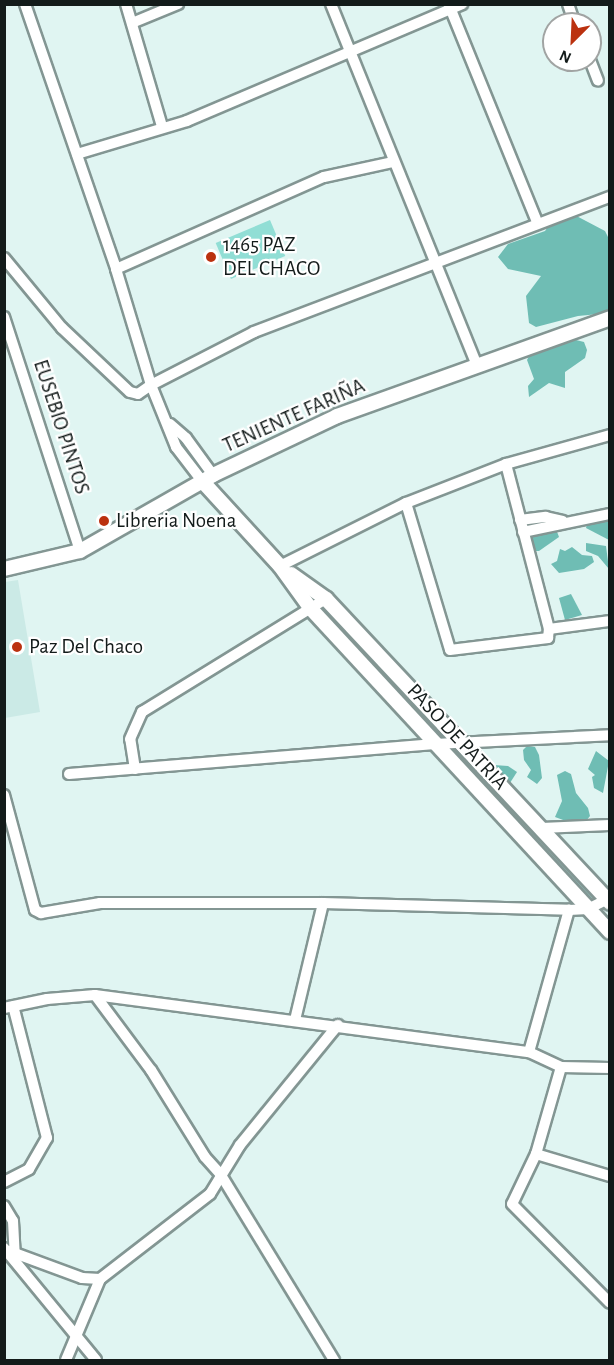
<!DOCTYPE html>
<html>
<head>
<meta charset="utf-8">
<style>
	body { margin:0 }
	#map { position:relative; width:614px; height:1365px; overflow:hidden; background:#e0f5f2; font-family:"Alegreya Sans",sans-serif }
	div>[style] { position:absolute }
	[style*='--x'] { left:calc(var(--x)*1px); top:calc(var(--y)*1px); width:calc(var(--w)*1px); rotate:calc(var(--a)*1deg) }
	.built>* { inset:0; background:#cbeae6 }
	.green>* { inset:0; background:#91ded5; transform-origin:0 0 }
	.forest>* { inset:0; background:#6fbdb4 }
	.roads { filter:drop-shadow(2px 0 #839693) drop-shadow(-2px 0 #839693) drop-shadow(0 2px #839693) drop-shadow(0 -2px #839693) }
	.minor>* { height:10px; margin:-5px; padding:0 5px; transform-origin:5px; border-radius:5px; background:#fff }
	.tertiary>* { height:14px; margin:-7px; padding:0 7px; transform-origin:7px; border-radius:7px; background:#fff }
	.dots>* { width:16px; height:16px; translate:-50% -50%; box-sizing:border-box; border:3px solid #fff; border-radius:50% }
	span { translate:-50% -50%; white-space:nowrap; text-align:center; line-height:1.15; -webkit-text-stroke:4.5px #fff; paint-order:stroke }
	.poi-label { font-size:21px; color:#131b1a }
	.left { translate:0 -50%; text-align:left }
	.street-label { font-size:21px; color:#131b1a }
	.frame { position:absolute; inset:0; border:6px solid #131b1a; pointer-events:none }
	.north { position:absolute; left:542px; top:12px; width:60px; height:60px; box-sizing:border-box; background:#fff; border:2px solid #a1a4a3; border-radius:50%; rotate:204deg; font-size:16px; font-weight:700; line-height:24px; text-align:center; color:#131b1a }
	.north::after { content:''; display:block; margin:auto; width:21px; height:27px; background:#bb310f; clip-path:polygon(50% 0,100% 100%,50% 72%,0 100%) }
</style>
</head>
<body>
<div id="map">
	<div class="built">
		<div style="clip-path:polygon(18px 580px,40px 712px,5px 718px,5px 582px)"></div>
	</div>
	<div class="green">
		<div style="left:270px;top:220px;width:39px;height:59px;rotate:67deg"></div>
		<div style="clip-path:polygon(327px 606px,447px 737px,435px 737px,319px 612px)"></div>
		<div style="left:459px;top:749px;width:200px;height:12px;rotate:47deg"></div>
	</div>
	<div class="forest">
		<div style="clip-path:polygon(567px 211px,605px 231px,609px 239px,609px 313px,578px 316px,536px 327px,529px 323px,526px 296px,541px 276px,508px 269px,498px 257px,508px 244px,545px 231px,554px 218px)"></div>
		<div style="clip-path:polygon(576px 340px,584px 342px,587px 350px,585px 358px,565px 372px,565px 388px,549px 383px,529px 397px,528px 386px,534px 379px,527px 360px,531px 352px)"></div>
		<div style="clip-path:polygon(609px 521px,609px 540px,586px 528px,587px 524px)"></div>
		<div style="clip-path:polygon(556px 529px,559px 537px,539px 551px,533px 551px,528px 534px)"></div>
		<div style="clip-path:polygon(586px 543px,606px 546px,609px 569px,598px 556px,586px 551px)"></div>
		<div style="clip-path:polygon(572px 547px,582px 555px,592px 556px,594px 562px,584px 569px,559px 573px,551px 564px,557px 561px,560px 549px,565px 551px)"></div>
		<div style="clip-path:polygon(571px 594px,582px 615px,565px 620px,559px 598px)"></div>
		<div style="clip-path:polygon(527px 746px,535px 747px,539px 755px,542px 778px,537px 784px,527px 777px,531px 770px,524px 760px,523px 750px)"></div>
		<div style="clip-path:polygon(596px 751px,609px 761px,603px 793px,594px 788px,592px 777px,595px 775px,588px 769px)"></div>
		<div style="clip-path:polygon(494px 765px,508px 766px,517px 772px,508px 786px,491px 768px)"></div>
		<div style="clip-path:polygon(565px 771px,571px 774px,576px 793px,588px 808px,590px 816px,586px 821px,574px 824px,555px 817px,562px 801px,557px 775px)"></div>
	</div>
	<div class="roads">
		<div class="minor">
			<div style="--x:25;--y:4;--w:280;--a:71"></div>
			<div style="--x:116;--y:269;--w:121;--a:73.2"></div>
			<div style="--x:151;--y:385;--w:116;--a:-27.2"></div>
			<div style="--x:254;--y:332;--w:381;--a:-20.8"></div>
			<div style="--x:126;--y:4;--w:127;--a:73.6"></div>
			<div style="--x:331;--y:4;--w:389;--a:68"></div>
			<div style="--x:568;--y:4;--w:21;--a:71"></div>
			<div style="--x:449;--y:5;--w:234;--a:67.9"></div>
			<div style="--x:132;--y:23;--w:50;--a:-22.4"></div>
			<div style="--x:590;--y:60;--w:22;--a:69"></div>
			<div style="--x:77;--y:154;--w:115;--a:-16.7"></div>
			<div style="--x:187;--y:121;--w:299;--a:-23"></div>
			<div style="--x:4;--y:258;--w:91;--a:50.4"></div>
			<div style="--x:62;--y:328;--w:93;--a:43.3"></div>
			<div style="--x:130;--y:392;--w:8;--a:14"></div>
			<div style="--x:138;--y:394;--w:16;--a:-35"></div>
			<div style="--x:151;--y:385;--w:67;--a:68"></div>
			<div style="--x:176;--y:447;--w:44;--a:52.4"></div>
			<div style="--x:116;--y:269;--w:227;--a:-23.9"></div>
			<div style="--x:324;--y:177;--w:71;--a:-12.3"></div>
			<div style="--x:4;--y:317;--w:246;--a:72"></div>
			<div style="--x:170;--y:424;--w:21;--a:41"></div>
			<div style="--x:186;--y:438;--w:46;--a:53.9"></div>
			<div style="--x:506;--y:464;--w:108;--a:-15.6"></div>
			<div style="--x:406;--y:503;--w:153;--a:73.3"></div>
			<div style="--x:450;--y:650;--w:99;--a:-7"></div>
			<div style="--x:548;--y:638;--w:9;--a:-84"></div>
			<div style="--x:549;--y:629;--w:62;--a:-7.5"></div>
			<div style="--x:520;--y:520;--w:26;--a:-7"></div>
			<div style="--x:546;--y:517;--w:17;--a:13"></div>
			<div style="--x:523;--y:532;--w:89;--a:-11.7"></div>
			<div style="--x:280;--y:566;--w:141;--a:-26.6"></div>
			<div style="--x:406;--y:503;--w:107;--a:-21.3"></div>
			<div style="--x:506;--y:464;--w:171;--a:75.4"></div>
			<div style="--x:135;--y:769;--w:30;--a:-99"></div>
			<div style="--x:130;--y:739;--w:30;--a:-66"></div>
			<div style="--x:142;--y:712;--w:216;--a:-31.6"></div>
			<div style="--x:69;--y:774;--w:367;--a:-4.7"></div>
			<div style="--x:435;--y:744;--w:175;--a:-2.9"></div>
			<div style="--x:4;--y:795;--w:119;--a:74.9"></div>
			<div style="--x:35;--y:910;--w:7;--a:27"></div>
			<div style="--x:41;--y:913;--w:60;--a:-9.6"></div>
			<div style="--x:100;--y:903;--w:223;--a:0"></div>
			<div style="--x:323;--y:903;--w:246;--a:1.6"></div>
			<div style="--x:569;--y:910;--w:19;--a:-3"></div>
			<div style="--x:588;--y:909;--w:20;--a:-27"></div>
			<div style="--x:541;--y:828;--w:69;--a:-2.5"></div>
			<div style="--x:95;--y:995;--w:94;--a:53.3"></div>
			<div style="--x:151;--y:1070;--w:102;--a:58.2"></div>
			<div style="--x:205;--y:1157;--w:24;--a:48"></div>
			<div style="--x:221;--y:1175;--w:217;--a:58.6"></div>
			<div style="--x:4;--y:1008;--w:44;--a:-11.8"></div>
			<div style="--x:47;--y:999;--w:48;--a:-4.8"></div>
			<div style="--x:95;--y:995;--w:438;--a:7.5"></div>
			<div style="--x:529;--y:1052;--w:35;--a:25"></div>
			<div style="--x:561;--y:1067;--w:91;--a:106"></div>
			<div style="--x:536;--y:1154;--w:55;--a:115.6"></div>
			<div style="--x:512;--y:1204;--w:139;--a:45.3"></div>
			<div style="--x:295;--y:1020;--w:120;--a:-76.5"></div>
			<div style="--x:529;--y:1052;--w:148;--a:-74.3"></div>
			<div style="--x:561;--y:1067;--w:49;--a:1.2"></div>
			<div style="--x:536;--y:1154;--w:77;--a:16.6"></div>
			<div style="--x:4;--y:1182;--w:28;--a:-27"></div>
			<div style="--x:29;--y:1169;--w:36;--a:-60"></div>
			<div style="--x:47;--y:1138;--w:136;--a:-104.4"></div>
			<div style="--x:4;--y:1206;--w:17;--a:59"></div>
			<div style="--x:13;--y:1221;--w:33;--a:87"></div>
			<div style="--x:4;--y:1248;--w:145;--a:50.6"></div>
			<div style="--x:9;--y:1251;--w:78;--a:20.3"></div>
			<div style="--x:82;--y:1278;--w:18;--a:3"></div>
			<div style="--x:66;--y:1360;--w:88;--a:-67.2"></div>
			<div style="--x:100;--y:1279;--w:139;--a:-37.7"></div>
			<div style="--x:210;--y:1194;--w:57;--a:-58.5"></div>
			<div style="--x:240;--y:1145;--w:155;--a:-50.8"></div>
		</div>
		<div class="tertiary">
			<div style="--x:203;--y:482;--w:114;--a:47.5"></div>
			<div style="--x:280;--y:566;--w:53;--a:54.2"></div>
			<div style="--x:311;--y:609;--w:440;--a:47.2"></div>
			<div style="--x:4;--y:569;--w:78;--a:-13.3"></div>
			<div style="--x:80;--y:551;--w:153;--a:-29.7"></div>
			<div style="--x:213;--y:475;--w:137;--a:-25.4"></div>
			<div style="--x:337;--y:416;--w:290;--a:-19.7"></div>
			<div style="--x:291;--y:574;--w:43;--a:35.5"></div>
			<div style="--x:326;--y:599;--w:416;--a:46.9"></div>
		</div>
	</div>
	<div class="dots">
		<div style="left:211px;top:257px;background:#bb310f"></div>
		<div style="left:104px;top:521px;background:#bb310f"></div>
		<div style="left:17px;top:647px;background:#bb310f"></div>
	</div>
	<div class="poi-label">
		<span class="left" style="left:223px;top:257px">1465 PAZ<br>DEL CHACO</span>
		<span class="left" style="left:116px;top:521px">Libreria Noena</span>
		<span class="left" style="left:29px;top:647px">Paz Del Chaco</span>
	</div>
	<div class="street-label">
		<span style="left:294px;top:416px;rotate:-24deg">TENIENTE FARIÑA</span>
		<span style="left:61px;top:427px;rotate:72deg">EUSEBIO PINTOS</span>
		<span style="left:457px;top:737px;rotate:47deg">PASO DE PATRIA</span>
	</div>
	<div class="frame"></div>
	<div class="north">N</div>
</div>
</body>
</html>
